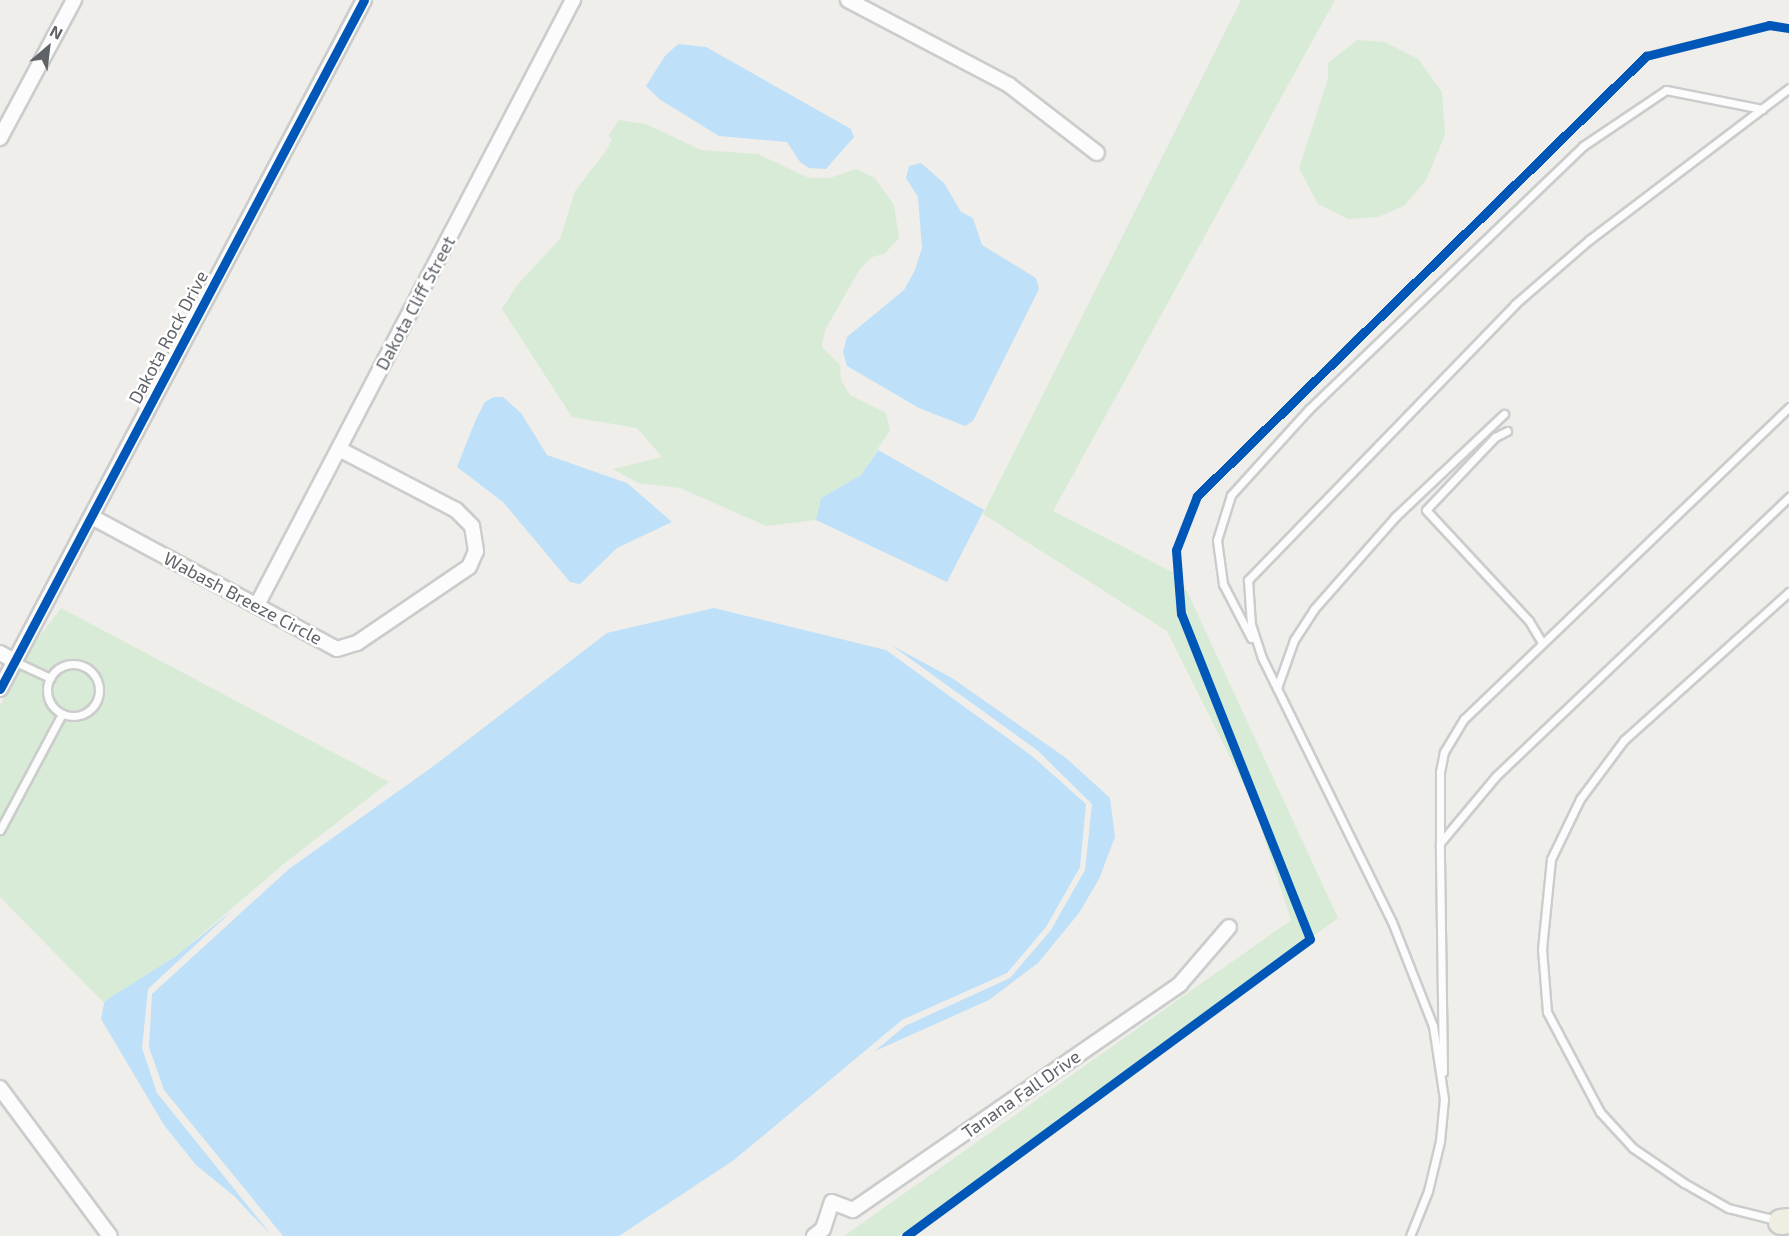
<!DOCTYPE html>
<html>
<head>
<meta charset="utf-8">
<style>
	body { margin:0 }
	#map { position:relative; width:1789px; height:1236px; overflow:hidden; background:#efeeea; font-family:"Exo 2",sans-serif }
	div>[style] { position:absolute }
	[style*='--x'] { left:calc(var(--x)*1px); top:calc(var(--y)*1px); width:calc(var(--w)*1px); rotate:calc(var(--a)*1deg) }
	.green>* { inset:0; background:#d8ebd6 }
	.water>* { inset:0; background:#bfe0f9 }
	.roads { filter:drop-shadow(2px 0 #cbcccc) drop-shadow(-2px 0 #cbcccc) drop-shadow(0 2px #cbcccc) drop-shadow(0 -2px #cbcccc) }
	.lane>* { height:7px; margin:-3.5px; padding:0 3.5px; transform-origin:3.5px; border-radius:3.5px; background:#fdfcfc }
	.lane>.ring { margin:-3.5px; padding:0; box-sizing:content-box; background:none; border:7px solid #fdfcfc; border-radius:50% }
	.street>* { height:14px; margin:-7px; padding:0 7px; transform-origin:7px; border-radius:7px; background:#fdfcfc }
	.highway>* { height:24px; margin:-12px; padding:0 12px; transform-origin:12px; border-radius:12px; background:#f0ede3 }
	.cycleway>* { height:9px; margin:-4.5px; padding:0 4.5px; transform-origin:4.5px; border-radius:4.5px; background:#0057b8 }
	span { translate:-50% -50%; white-space:nowrap; text-align:center; line-height:1.15; -webkit-text-stroke:5px #fff; paint-order:stroke }
	.street-label { font-size:18px; color:#5f6368 }
	.north { position:absolute; left:18px; top:18px; width:60px; height:60px; -webkit-text-stroke:4px #fff; paint-order:stroke; rotate:28deg; font-size:16px; font-weight:700; line-height:24px; text-align:center; color:#5f6368 }
	.north::after { content:''; display:block; margin:auto; width:21px; height:27px; background:#5f6368; clip-path:polygon(50% 0,100% 100%,50% 72%,0 100%) }
</style>
</head>
<body>
<div id="map">
	<div class="green">
		<div style="clip-path:polygon(1241px 0,1335px 0,1053px 511px,1180px 576px,1338px 918px,899px 1236px,844px 1236px,1291px 920px,1253px 803px,1167px 631px,983px 514px)"></div>
		<div style="clip-path:polygon(1357px 40px,1385px 42px,1418px 59px,1442px 92px,1445px 135px,1426px 180px,1404px 206px,1378px 217px,1348px 219px,1318px 204px,1299px 168px,1328px 79px,1328px 63px)"></div>
		<div style="clip-path:polygon(619px 120px,646px 124px,701px 150px,758px 154px,809px 178px,830px 178px,856px 169px,875px 178px,894px 205px,899px 238px,884px 254px,872px 257px,860px 269px,825px 330px,822px 347px,840px 365px,841px 380px,850px 395px,886px 413px,890px 430px,861px 475px,821px 498px,816px 520px,766px 526px,680px 488px,638px 483px,613px 469px,662px 457px,637px 428px,572px 417px,502px 309px,517px 285px,560px 239px,575px 191px,606px 151px,612px 139px,608px 136px)"></div>
		<div style="clip-path:polygon(61px 608px,389px 782px,285px 863px,176px 956px,104px 1003px,0 897px,0 705px,36px 641px)"></div>
	</div>
	<div class="water">
		<div style="clip-path:polygon(678px 44px,706px 47px,851px 129px,854px 137px,826px 169px,809px 168px,800px 162px,787px 142px,719px 136px,659px 99px,646px 86px,665px 56px)"></div>
		<div style="clip-path:polygon(921px 163px,944px 183px,961px 212px,973px 218px,982px 245px,1036px 278px,1039px 289px,973px 421px,965px 426px,919px 408px,847px 366px,843px 352px,847px 337px,904px 290px,915px 270px,922px 248px,918px 197px,906px 178px,909px 166px)"></div>
		<div style="clip-path:polygon(494px 397px,503px 397px,521px 413px,547px 455px,627px 483px,672px 522px,617px 548px,580px 584px,570px 582px,503px 502px,457px 467px,476px 419px,485px 402px)"></div>
		<div style="clip-path:polygon(878px 450px,984px 510px,947px 582px,816px 520px,821px 498px,861px 475px)"></div>
		<div style="clip-path:polygon(714px 608px,886px 650px,1032px 756px,1086px 804px,1080px 867px,1046px 927px,1007px 973px,902px 1020px,734px 1160px,619px 1236px,283px 1236px,164px 1090px,149px 1047px,152px 994px,289px 869px,435px 765px,607px 633px)"></div>
		<div style="clip-path:polygon(891px 645px,952px 678px,1066px 758px,1110px 798px,1115px 837px,1099px 879px,1079px 913px,1038px 963px,989px 1000px,875px 1051px,905px 1026px,1010px 978px,1051px 930px,1085px 870px,1092px 804px,1037px 750px)"></div>
		<div style="clip-path:polygon(233px 910px,148px 989px,142px 1048px,157px 1093px,272px 1236px,234px 1196px,196px 1165px,164px 1125px,101px 1019px,104px 1003px,111px 997px,176px 956px)"></div>
	</div>
	<div class="roads">
		<div class="lane">
			<div style="--x:1507;--y:431;--w:13;--a:153"></div>
			<div style="--x:1495;--y:437;--w:100;--a:133.4"></div>
			<div style="--x:1426;--y:510;--w:151;--a:47.1"></div>
			<div style="--x:1529;--y:621;--w:26;--a:59"></div>
			<div style="--x:1251;--y:638;--w:61;--a:-117.4"></div>
			<div style="--x:1223;--y:584;--w:44;--a:-97.8"></div>
			<div style="--x:1217;--y:540;--w:47;--a:-72.7"></div>
			<div style="--x:1231;--y:495;--w:116;--a:-47.8"></div>
			<div style="--x:1309;--y:409;--w:380;--a:-43.8"></div>
			<div style="--x:1583;--y:146;--w:100;--a:-34"></div>
			<div style="--x:1666;--y:90;--w:98;--a:11.2"></div>
			<div style="--x:16;--y:662;--w:38;--a:25"></div>
			<div class="ring" style="left:47px;top:664px;width:45px;height:45px"></div>
			<div style="--x:1277;--y:688;--w:51;--a:-70.5"></div>
			<div style="--x:1294;--y:640;--w:37;--a:-57"></div>
			<div style="--x:1314;--y:609;--w:123;--a:-48.6"></div>
			<div style="--x:1395;--y:517;--w:150;--a:-43.4"></div>
			<div style="--x:0;--y:830;--w:132;--a:-61.9"></div>
			<div style="--x:1440;--y:842;--w:70;--a:-90"></div>
			<div style="--x:1440;--y:772;--w:20;--a:-79"></div>
			<div style="--x:1444;--y:752;--w:39;--a:-59"></div>
			<div style="--x:1464;--y:719;--w:451;--a:-43.8"></div>
			<div style="--x:1443;--y:1072;--w:229;--a:-90.8"></div>
			<div style="--x:1440;--y:843;--w:87;--a:-50.1"></div>
			<div style="--x:1496;--y:776;--w:405;--a:-43.6"></div>
			<div style="--x:1776;--y:1220;--w:49;--a:-166"></div>
			<div style="--x:1728;--y:1208;--w:51;--a:-150.4"></div>
			<div style="--x:1684;--y:1183;--w:62;--a:-145.5"></div>
			<div style="--x:1633;--y:1148;--w:49;--a:-132.5"></div>
			<div style="--x:1600;--y:1112;--w:113;--a:-117.9"></div>
			<div style="--x:1547;--y:1012;--w:63;--a:-94.5"></div>
			<div style="--x:1542;--y:949;--w:90;--a:-84.3"></div>
			<div style="--x:1551;--y:859;--w:67;--a:-64.2"></div>
			<div style="--x:1580;--y:799;--w:74;--a:-53.3"></div>
			<div style="--x:1624;--y:740;--w:222;--a:-41.9"></div>
			<div style="--x:1410;--y:1236;--w:48;--a:-68.2"></div>
			<div style="--x:1428;--y:1191;--w:51;--a:-76.5"></div>
			<div style="--x:1440;--y:1141;--w:42;--a:-84.6"></div>
			<div style="--x:1444;--y:1099;--w:74;--a:-98.6"></div>
			<div style="--x:1433;--y:1026;--w:112;--a:-111.5"></div>
			<div style="--x:1392;--y:922;--w:294;--a:-116.2"></div>
			<div style="--x:1262;--y:658;--w:35;--a:-108"></div>
			<div style="--x:1251;--y:625;--w:45;--a:-93.8"></div>
			<div style="--x:1248;--y:580;--w:384;--a:-45.9"></div>
			<div style="--x:1515;--y:304;--w:98;--a:-40.9"></div>
			<div style="--x:1589;--y:240;--w:251;--a:-37.2"></div>
		</div>
		<div class="street">
			<div style="--x:848;--y:0;--w:182;--a:27.8"></div>
			<div style="--x:1009;--y:85;--w:111;--a:37.7"></div>
			<div style="--x:0;--y:138;--w:157;--a:-61.8"></div>
			<div style="--x:92;--y:517;--w:278;--a:28.3"></div>
			<div style="--x:337;--y:649;--w:21;--a:-17"></div>
			<div style="--x:357;--y:643;--w:135;--a:-34.2"></div>
			<div style="--x:469;--y:567;--w:17;--a:-66"></div>
			<div style="--x:476;--y:551;--w:25;--a:-99"></div>
			<div style="--x:472;--y:526;--w:23;--a:-135"></div>
			<div style="--x:456;--y:510;--w:132;--a:-152.5"></div>
			<div style="--x:257;--y:605;--w:683;--a:-62.42"></div>
			<div style="--x:0;--y:653;--w:18;--a:29"></div>
			<div style="--x:0;--y:689;--w:779;--a:-62.15"></div>
			<div style="--x:0;--y:1088;--w:184;--a:53.4"></div>
			<div style="--x:814;--y:1236;--w:11;--a:-38"></div>
			<div style="--x:823;--y:1229;--w:28;--a:-72"></div>
			<div style="--x:832;--y:1202;--w:22;--a:21"></div>
			<div style="--x:853;--y:1210;--w:397;--a:-34.6"></div>
			<div style="--x:1180;--y:984;--w:75;--a:-49.3"></div>
		</div>
		<div class="highway">
			<div style="--x:1781;--y:1222;--w:8;--a:-7"></div>
		</div>
	</div>
	<div class="cycleway">
		<div style="--x:0;--y:689;--w:779;--a:-62.15"></div>
		<div style="--x:906;--y:1236;--w:501;--a:-36.32"></div>
		<div style="--x:1310;--y:939;--w:350;--a:-111.6"></div>
		<div style="--x:1181;--y:614;--w:64;--a:-94.5"></div>
		<div style="--x:1176;--y:550;--w:58;--a:-68.7"></div>
		<div style="--x:1197;--y:496;--w:629;--a:-44.42"></div>
		<div style="--x:1646;--y:56;--w:127;--a:-14.1"></div>
		<div style="--x:1769;--y:25;--w:20;--a:9"></div>
	</div>
	<div class="street-label">
		<span style="left:415px;top:303px;rotate:-62deg">Dakota Cliff Street</span>
		<span style="left:168px;top:337px;rotate:-62deg">Dakota Rock Drive</span>
		<span style="left:243px;top:598px;rotate:28deg">Wabash Breeze Circle</span>
		<span style="left:1021px;top:1094px;rotate:-35deg">Tanana Fall Drive</span>
	</div>
	<div class="north">N</div>
</div>
</body>
</html>
